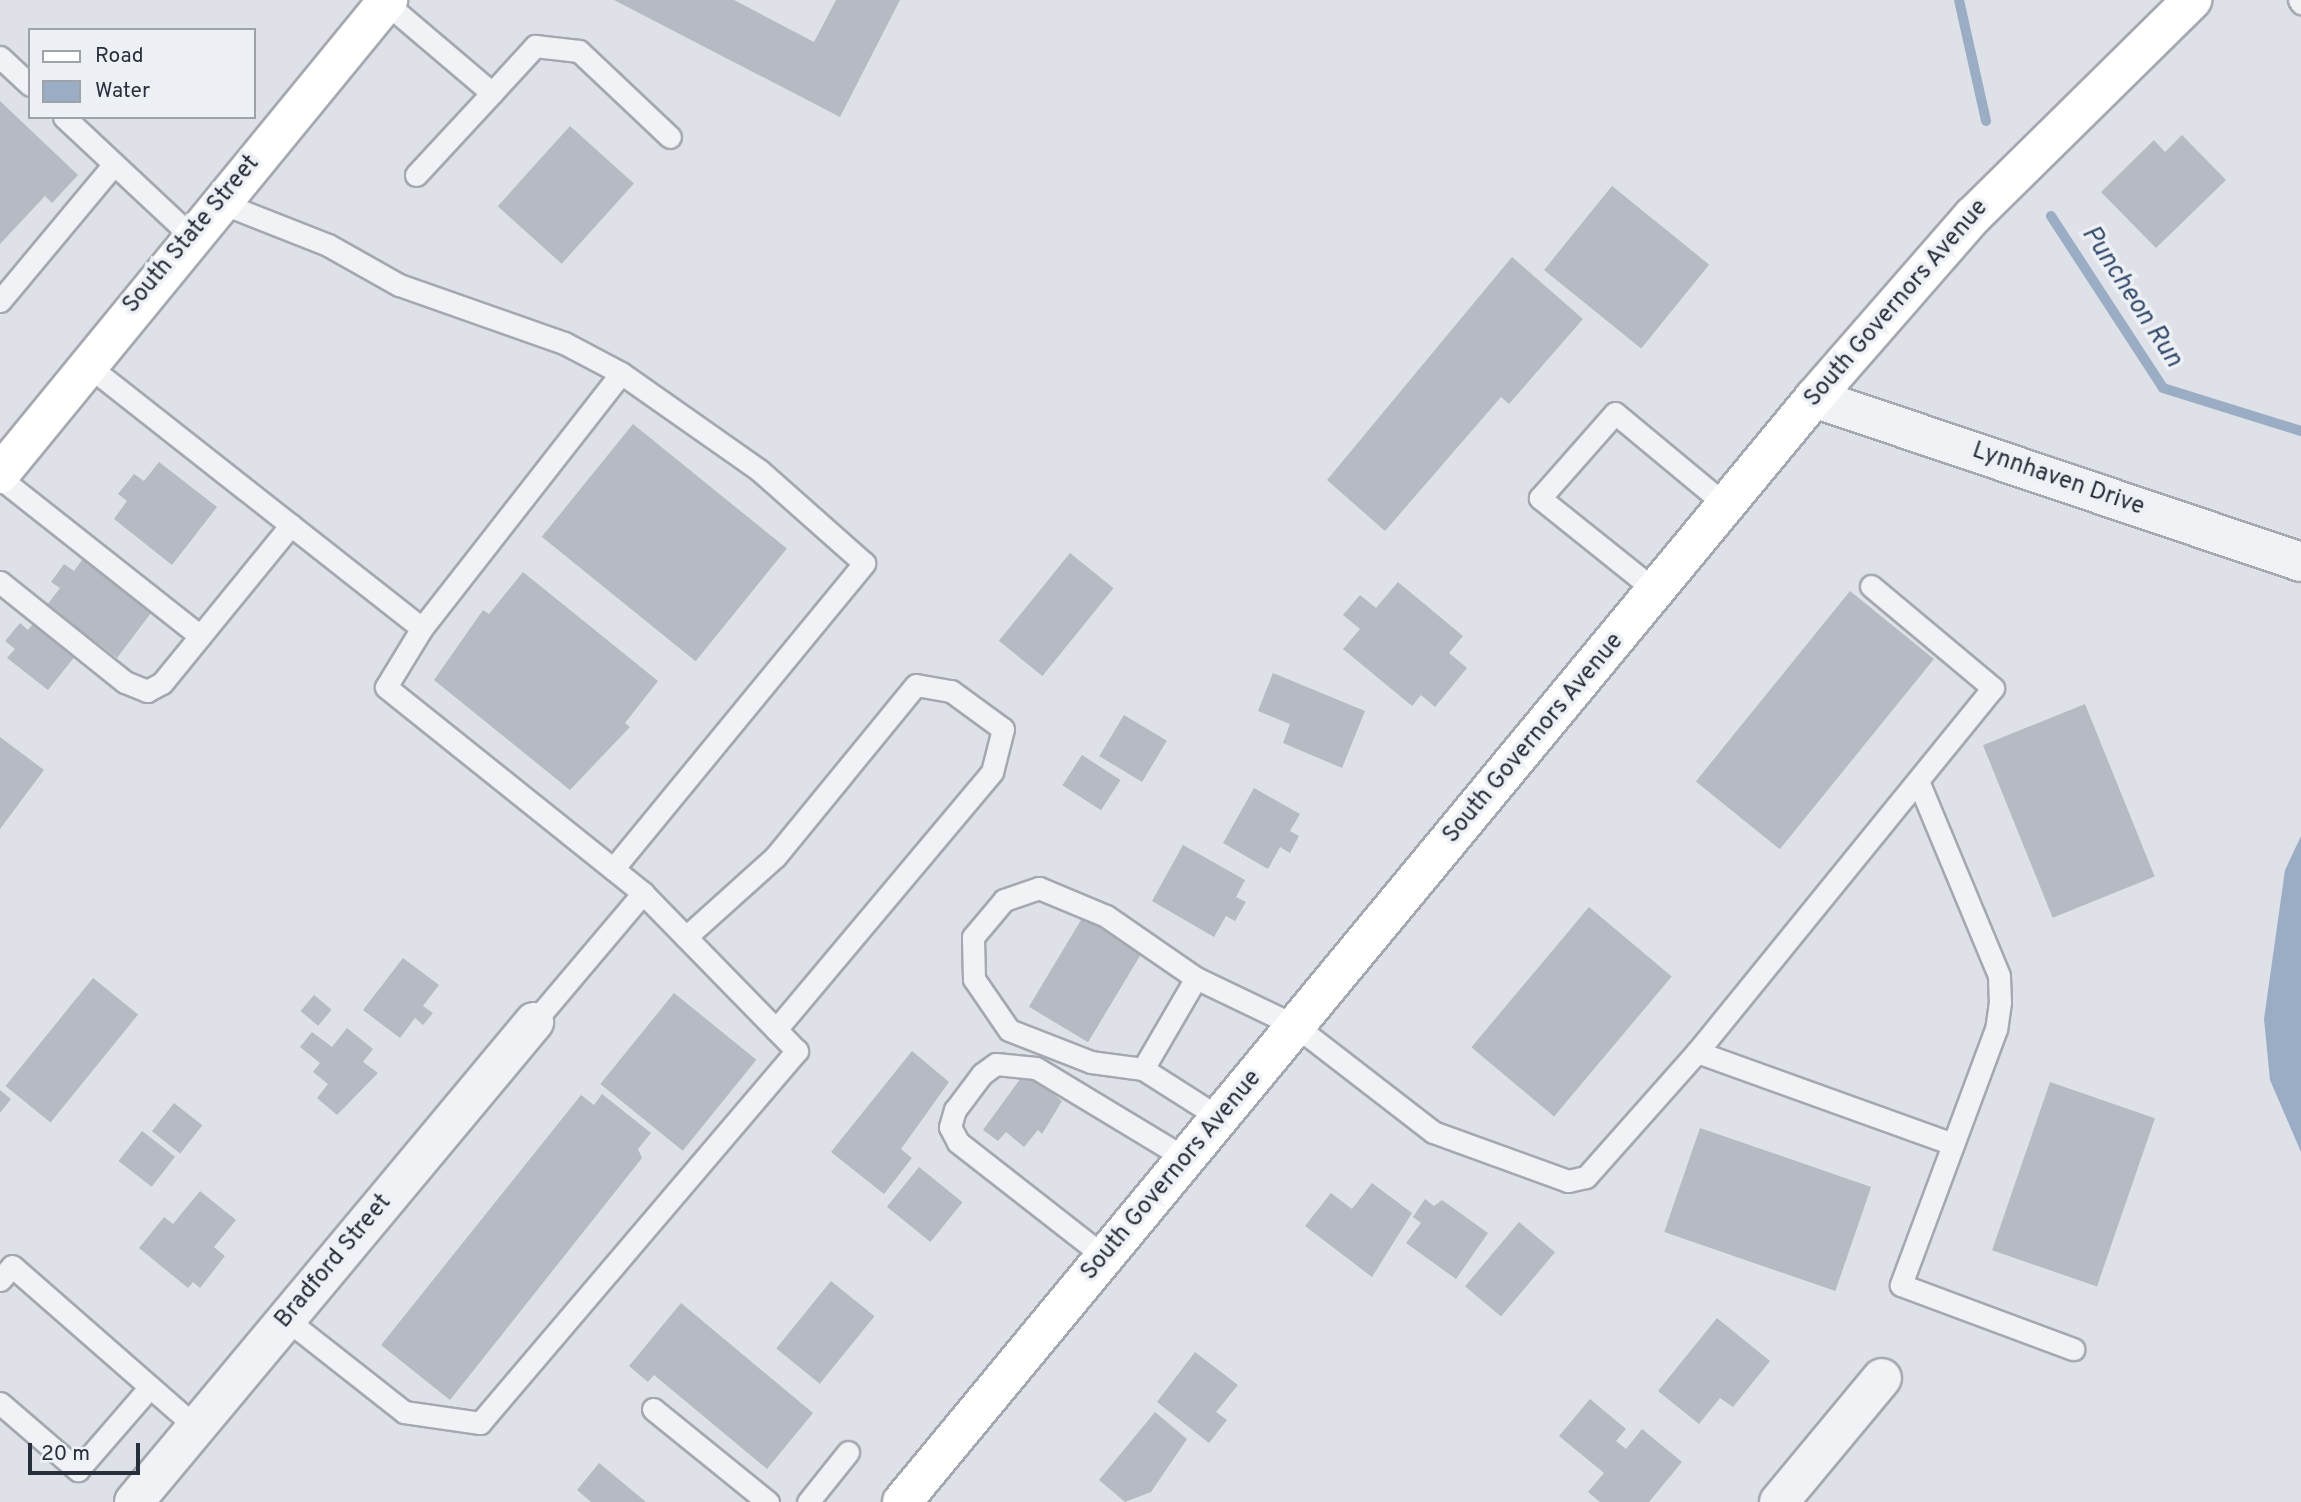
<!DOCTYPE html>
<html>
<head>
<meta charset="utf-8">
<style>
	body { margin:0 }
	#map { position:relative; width:2301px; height:1502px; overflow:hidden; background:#dee1e7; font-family:Overpass,sans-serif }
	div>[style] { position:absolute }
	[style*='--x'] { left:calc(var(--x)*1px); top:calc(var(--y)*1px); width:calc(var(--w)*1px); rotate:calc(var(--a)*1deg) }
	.water>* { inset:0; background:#9badc5 }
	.stream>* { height:10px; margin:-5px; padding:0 5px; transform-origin:5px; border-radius:5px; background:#9badc5 }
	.building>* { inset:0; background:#b6bac3; transform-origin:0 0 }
	.roads { filter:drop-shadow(2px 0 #a4a8b0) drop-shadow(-2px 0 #a4a8b0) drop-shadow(0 2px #a4a8b0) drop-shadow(0 -2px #a4a8b0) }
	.service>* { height:21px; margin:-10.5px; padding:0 10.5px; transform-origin:10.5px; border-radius:10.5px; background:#f0f2f5 }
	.minor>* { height:38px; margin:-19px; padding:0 19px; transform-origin:19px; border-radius:19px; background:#f0f2f5 }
	.secondary>* { height:38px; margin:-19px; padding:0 19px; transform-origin:19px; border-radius:19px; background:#fff }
	.primary>* { height:38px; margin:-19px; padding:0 19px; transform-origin:19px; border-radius:19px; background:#fff }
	span { translate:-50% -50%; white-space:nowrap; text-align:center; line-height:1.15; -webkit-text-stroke:7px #edf0f4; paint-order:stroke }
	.street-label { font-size:24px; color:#282f3c }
	.water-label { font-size:26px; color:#354c6d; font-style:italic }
	.legend { position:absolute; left:28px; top:28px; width:228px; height:91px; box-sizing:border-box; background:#edf0f4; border:2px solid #9ea3aa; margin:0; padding:9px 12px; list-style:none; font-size:21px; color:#282f3c }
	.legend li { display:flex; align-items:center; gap:14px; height:35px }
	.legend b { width:35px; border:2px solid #9ea3aa }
	.scale { position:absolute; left:28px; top:1443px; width:112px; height:32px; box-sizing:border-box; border:4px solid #282f3c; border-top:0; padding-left:9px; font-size:21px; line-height:24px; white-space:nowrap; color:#282f3c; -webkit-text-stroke:5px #edf0f4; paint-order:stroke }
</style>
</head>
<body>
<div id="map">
	<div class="water">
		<div style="clip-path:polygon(2301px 836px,2301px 1152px,2270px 1080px,2264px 1019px,2285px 870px)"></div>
	</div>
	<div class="stream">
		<div style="--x:1959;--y:0;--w:124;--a:77.4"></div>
		<div style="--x:2051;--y:216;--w:205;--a:56.9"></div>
		<div style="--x:2163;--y:388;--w:145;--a:17.3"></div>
	</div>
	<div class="building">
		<div style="clip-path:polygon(614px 0,734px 0,814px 42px,836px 0,900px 0,840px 117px)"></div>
		<div style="clip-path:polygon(0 101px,78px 175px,52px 203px,45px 196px,0 244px)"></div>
		<div style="left:570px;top:126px;width:86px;height:108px;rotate:42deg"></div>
		<div style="clip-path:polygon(2182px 135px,2226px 180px,2156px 248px,2101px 192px,2154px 140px,2165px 152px)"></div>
		<div style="left:1612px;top:186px;width:125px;height:108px;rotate:39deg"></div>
		<div style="clip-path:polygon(1512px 257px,1583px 319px,1509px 404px,1501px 397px,1385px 531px,1327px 480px)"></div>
		<div style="left:633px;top:424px;width:198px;height:145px;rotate:39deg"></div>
		<div style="clip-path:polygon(159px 462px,217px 507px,172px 565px,114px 519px,127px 501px,118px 494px,134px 474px,144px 481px)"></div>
		<div style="left:1070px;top:553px;width:56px;height:113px;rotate:39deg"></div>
		<div style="clip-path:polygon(85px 556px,154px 609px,117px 658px,47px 605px,60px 588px,51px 582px,64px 564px,74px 571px)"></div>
		<div style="clip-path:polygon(523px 572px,658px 681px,625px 723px,630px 727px,570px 790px,434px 680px,483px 610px,489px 614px)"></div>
		<div style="clip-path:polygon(1398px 582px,1463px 636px,1449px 653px,1467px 668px,1435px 707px,1421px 695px,1412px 706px,1343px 649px,1360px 629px,1343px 615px,1360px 595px,1376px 608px)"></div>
		<div style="left:1850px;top:591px;width:108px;height:245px;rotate:39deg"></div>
		<div style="clip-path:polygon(38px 618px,80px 650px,48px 690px,7px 658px,15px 649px,5px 641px,20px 623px,28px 630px)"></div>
		<div style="clip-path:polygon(1273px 673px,1365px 711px,1342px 768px,1283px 743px,1290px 724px,1258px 711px)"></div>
		<div style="left:2085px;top:704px;width:186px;height:110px;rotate:68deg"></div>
		<div style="left:1124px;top:715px;width:50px;height:48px;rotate:31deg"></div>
		<div style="clip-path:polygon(0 737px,44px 770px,0 829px)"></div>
		<div style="left:1082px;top:755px;width:46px;height:36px;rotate:33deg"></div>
		<div style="clip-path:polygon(1254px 788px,1300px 814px,1290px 831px,1299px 836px,1290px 853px,1280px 847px,1268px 869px,1223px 843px)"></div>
		<div style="clip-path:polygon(1183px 845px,1245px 880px,1236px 897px,1246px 902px,1235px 921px,1226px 916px,1214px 937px,1152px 901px)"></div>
		<div style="left:1589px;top:907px;width:108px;height:183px;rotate:40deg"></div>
		<div style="left:1084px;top:915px;width:69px;height:107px;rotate:31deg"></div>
		<div style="clip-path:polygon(403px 958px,439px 985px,423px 1006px,433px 1013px,423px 1025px,415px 1018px,400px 1038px,363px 1010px)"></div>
		<div style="left:93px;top:978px;width:58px;height:139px;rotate:39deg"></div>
		<div style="left:674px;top:993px;width:106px;height:117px;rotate:39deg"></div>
		<div style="left:314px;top:995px;width:23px;height:21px;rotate:40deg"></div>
		<div style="clip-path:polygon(347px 1028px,373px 1049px,363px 1062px,378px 1073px,337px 1115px,317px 1098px,328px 1084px,313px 1072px,320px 1063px,300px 1047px,312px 1032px,332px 1047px)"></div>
		<div style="clip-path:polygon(912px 1051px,949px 1082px,901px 1149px,912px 1158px,884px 1194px,831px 1152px)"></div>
		<div style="clip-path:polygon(1026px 1071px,1062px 1101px,1042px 1134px,1038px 1130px,1024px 1147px,1006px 1132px,998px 1141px,983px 1130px)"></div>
		<div style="left:2050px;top:1082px;width:111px;height:178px;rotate:19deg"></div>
		<div style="clip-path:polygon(0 1090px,11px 1099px,0 1113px)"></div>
		<div style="clip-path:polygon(602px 1094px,651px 1133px,638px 1149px,642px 1158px,450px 1400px,381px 1345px,581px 1095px,594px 1105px)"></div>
		<div style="left:174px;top:1103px;width:36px;height:36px;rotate:38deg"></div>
		<div style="left:1700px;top:1128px;width:181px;height:110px;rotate:19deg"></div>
		<div style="left:142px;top:1131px;width:42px;height:38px;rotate:38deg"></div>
		<div style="left:919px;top:1167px;width:56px;height:51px;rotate:39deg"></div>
		<div style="clip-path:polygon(1372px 1183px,1412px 1213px,1372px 1277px,1305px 1226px,1331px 1193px,1352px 1209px)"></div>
		<div style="clip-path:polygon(200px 1191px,236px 1220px,214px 1247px,225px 1256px,200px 1288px,193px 1282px,188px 1288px,139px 1248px,164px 1217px,173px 1224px)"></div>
		<div style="clip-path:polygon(1425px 1199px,1434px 1206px,1442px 1200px,1488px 1233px,1456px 1279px,1406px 1243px,1421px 1223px,1413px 1217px)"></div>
		<div style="left:1519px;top:1222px;width:47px;height:84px;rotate:40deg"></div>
		<div style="left:831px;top:1281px;width:56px;height:87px;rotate:39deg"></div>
		<div style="clip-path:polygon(681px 1303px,813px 1413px,767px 1469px,654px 1375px,648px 1382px,629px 1366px)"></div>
		<div style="clip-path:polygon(1717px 1318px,1770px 1361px,1733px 1407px,1720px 1398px,1699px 1424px,1658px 1391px)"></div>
		<div style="clip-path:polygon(1195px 1352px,1238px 1385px,1216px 1412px,1227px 1420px,1209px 1443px,1157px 1402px)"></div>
		<div style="clip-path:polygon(1590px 1399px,1626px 1429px,1616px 1441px,1626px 1449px,1642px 1429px,1682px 1462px,1649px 1502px,1600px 1502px,1588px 1492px,1604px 1473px,1559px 1436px)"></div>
		<div style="clip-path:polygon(1155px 1412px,1187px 1439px,1151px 1492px,1125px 1502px,1099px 1480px)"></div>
		<div style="clip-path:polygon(599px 1463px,646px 1502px,591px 1502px,577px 1490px)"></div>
	</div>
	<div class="roads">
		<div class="service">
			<div style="--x:2299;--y:0;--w:4;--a:56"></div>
			<div style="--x:386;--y:3;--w:139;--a:40.3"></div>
			<div style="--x:492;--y:93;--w:64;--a:-47.5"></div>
			<div style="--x:535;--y:46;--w:44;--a:6.5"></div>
			<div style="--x:579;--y:51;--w:125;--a:43.4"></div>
			<div style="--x:0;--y:57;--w:41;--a:43"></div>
			<div style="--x:64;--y:117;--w:174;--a:43.1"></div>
			<div style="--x:416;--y:175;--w:112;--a:-47.2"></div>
			<div style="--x:0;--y:301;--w:178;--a:-50.2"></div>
			<div style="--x:86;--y:364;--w:427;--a:38.2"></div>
			<div style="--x:422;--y:628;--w:323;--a:-52"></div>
			<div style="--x:621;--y:373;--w:64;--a:-152.2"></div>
			<div style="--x:564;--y:343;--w:175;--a:-160.6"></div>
			<div style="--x:399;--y:285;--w:81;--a:-150.6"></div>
			<div style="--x:328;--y:245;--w:117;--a:-158.5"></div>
			<div style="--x:0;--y:478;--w:255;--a:38.3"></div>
			<div style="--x:0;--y:582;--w:160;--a:38.7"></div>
			<div style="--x:125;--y:682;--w:24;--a:22"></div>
			<div style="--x:147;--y:691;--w:17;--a:-28"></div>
			<div style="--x:162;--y:683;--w:204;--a:-50.8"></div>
			<div style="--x:1656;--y:591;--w:149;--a:-141.3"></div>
			<div style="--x:1540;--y:498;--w:113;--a:-48.6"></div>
			<div style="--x:1615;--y:413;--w:144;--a:39.7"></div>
			<div style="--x:422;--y:628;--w:69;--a:121.4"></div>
			<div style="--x:386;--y:687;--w:329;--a:38.7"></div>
			<div style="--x:643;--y:893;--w:169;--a:130.2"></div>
			<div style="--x:1918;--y:781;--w:211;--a:67.4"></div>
			<div style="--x:1999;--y:976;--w:26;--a:88"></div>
			<div style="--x:2000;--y:1002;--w:27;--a:98"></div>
			<div style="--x:1996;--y:1029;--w:273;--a:110.4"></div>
			<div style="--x:1901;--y:1285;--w:184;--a:20.4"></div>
			<div style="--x:613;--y:869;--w:396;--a:-50.6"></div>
			<div style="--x:864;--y:563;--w:140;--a:-138.5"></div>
			<div style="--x:759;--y:470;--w:169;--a:-144.9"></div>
			<div style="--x:686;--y:937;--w:120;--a:-42"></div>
			<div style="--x:775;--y:857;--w:222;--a:-50.7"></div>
			<div style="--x:916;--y:685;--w:36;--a:10"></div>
			<div style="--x:951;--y:691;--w:64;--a:36.2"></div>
			<div style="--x:1003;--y:729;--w:44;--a:104.3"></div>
			<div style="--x:992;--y:772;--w:336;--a:130"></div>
			<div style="--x:1697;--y:1052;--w:272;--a:19.8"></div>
			<div style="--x:1143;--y:1069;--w:105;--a:-59.8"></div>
			<div style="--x:1220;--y:1118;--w:91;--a:-147.5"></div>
			<div style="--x:1143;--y:1069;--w:52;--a:-172.3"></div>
			<div style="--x:1091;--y:1062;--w:88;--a:-158.7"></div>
			<div style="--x:1009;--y:1030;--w:62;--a:-124.5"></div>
			<div style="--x:974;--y:979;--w:42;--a:-91.4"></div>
			<div style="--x:973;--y:937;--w:48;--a:-50"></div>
			<div style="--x:1004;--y:900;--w:37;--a:-19"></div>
			<div style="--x:1039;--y:888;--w:73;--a:22.7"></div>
			<div style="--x:1106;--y:916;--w:109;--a:34.6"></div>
			<div style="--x:1196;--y:978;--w:111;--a:25.6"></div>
			<div style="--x:1296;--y:1026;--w:173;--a:37.7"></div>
			<div style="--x:1433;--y:1132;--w:144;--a:19.9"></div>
			<div style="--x:1568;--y:1181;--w:18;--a:-13"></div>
			<div style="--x:1586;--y:1177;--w:167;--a:-48.4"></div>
			<div style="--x:1697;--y:1052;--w:469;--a:-50.9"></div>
			<div style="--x:1993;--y:688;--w:159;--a:-140.1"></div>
			<div style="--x:1105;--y:1257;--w:187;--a:-142"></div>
			<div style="--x:958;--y:1142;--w:17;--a:-118"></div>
			<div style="--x:950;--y:1127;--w:18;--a:-74"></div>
			<div style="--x:955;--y:1110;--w:45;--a:-53.1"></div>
			<div style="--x:982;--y:1074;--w:17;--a:-36"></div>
			<div style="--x:996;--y:1064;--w:40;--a:5.7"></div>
			<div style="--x:1036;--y:1068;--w:176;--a:31.1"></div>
			<div style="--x:0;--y:1280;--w:18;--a:-49"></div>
			<div style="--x:12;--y:1266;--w:244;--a:41.2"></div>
			<div style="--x:286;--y:1319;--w:150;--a:38.2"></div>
			<div style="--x:404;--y:1412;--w:77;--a:8.2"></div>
			<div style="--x:480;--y:1423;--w:489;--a:-49.6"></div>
			<div style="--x:797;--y:1051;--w:221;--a:-134.3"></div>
			<div style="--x:0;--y:1403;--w:103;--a:40.7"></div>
			<div style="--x:78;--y:1470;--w:110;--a:-49.1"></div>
			<div style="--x:653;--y:1409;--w:148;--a:39"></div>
			<div style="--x:808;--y:1502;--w:64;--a:-51.3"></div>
		</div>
		<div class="minor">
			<div style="--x:1814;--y:398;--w:514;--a:18.61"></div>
			<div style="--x:134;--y:1502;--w:625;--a:-50.19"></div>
			<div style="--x:1779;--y:1502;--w:161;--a:-50.3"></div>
		</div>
		<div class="secondary">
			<div style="--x:902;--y:1502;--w:1432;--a:-50.44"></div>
			<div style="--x:1814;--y:398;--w:242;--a:-48.9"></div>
			<div style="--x:1973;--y:216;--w:308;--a:-44.6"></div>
		</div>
		<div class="primary">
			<div style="--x:0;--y:474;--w:613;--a:-50.7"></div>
		</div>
	</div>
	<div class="street-label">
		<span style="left:192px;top:235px;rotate:-50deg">South State Street</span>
		<span style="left:1897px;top:304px;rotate:-49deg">South Governors Avenue</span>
		<span style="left:2058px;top:480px;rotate:19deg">Lynnhaven Drive</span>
		<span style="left:1534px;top:739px;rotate:-50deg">South Governors Avenue</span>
		<span style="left:1172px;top:1176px;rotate:-50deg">South Governors Avenue</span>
		<span style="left:334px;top:1262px;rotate:-50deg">Bradford Street</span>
	</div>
	<div class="water-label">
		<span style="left:2131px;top:297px;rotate:57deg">Puncheon Run</span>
	</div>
	<ul class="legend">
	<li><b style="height:9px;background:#fff"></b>Road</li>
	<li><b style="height:19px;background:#9badc5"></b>Water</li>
	</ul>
	<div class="scale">20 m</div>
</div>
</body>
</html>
